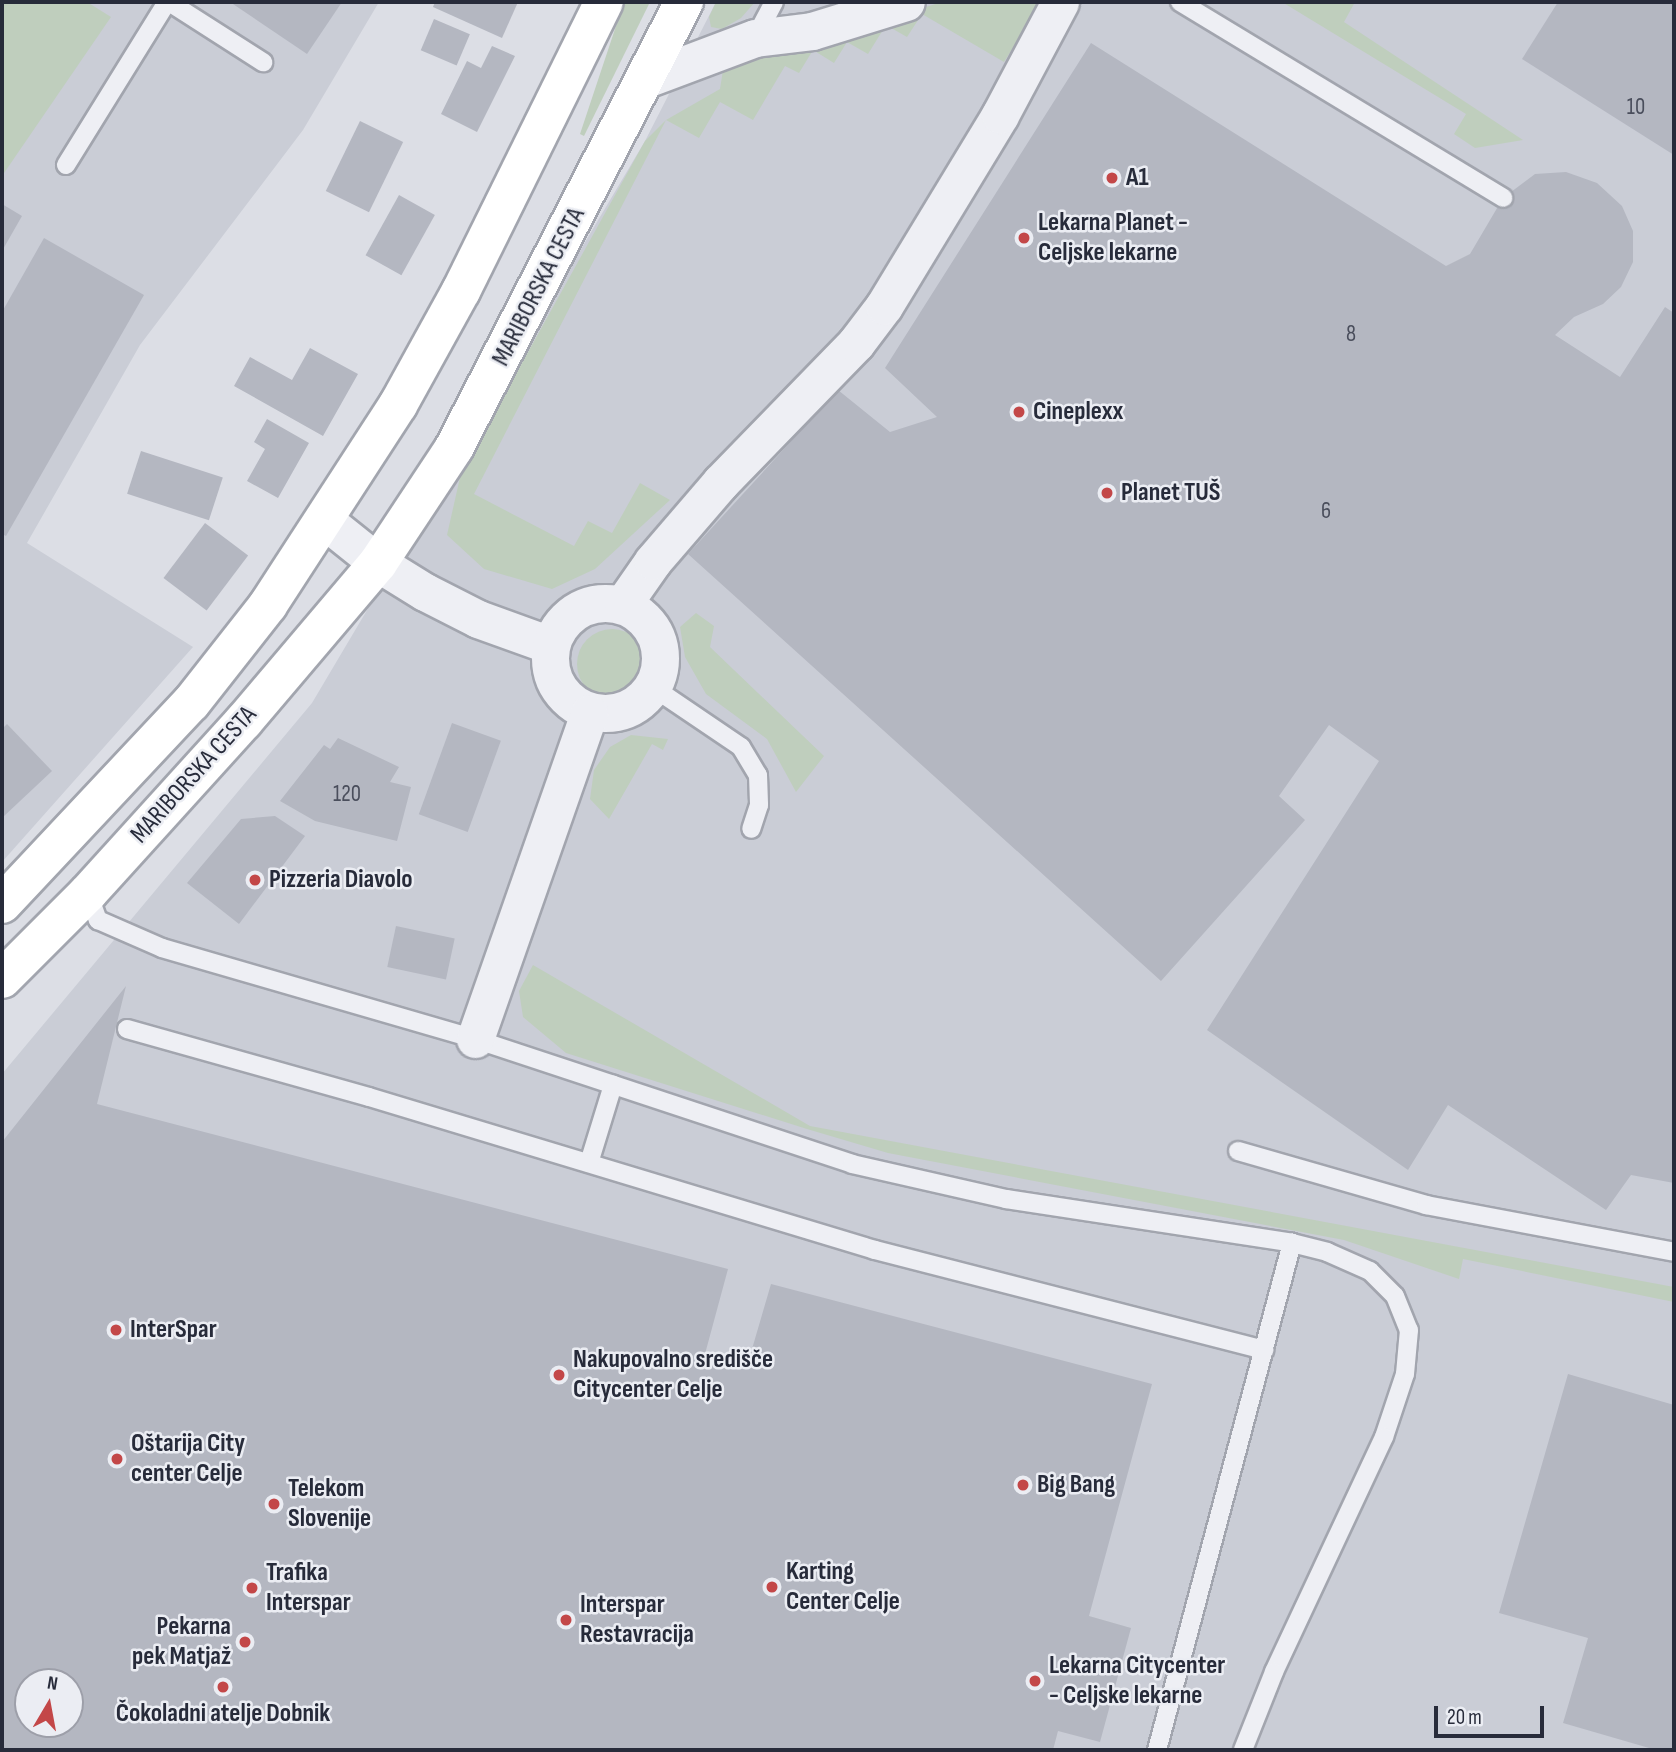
<!DOCTYPE html>
<html>
<head>
<meta charset="utf-8">
<style>
	body { margin:0 }
	#map { position:relative; width:1676px; height:1752px; overflow:hidden; background:#dcdee5; font-family:"Sofia Sans Condensed",sans-serif }
	div>[style] { position:absolute }
	[style*='--x'] { left:calc(var(--x)*1px); top:calc(var(--y)*1px); width:calc(var(--w)*1px); rotate:calc(var(--a)*1deg) }
	.built>* { inset:0; background:#cacdd6 }
	.green>* { inset:0; background:#bfcebd }
	.round { border-radius:50% }
	.building>* { inset:0; background:#b4b7c1; transform-origin:0 0 }
	.roads { filter:drop-shadow(2px 0 #a2a5ae) drop-shadow(-2px 0 #a2a5ae) drop-shadow(0 2px #a2a5ae) drop-shadow(0 -2px #a2a5ae) }
	.lane>* { height:18px; margin:-9px; padding:0 9px; transform-origin:9px; border-radius:9px; background:#eeeff4 }
	.street>* { height:37px; margin:-18.5px; padding:0 18.5px; transform-origin:18.5px; border-radius:18.5px; background:#eeeff4 }
	.street>.ring { margin:-18.5px; padding:0; box-sizing:content-box; background:none; border:37px solid #eeeff4; border-radius:50% }
	.secondary>* { height:38px; margin:-19px; padding:0 19px; transform-origin:19px; border-radius:19px; background:#fff }
	.dots>* { width:19px; height:19px; translate:-50% -50%; box-sizing:border-box; border:4px solid #ebedf3; border-radius:50% }
	span { translate:-50% -50%; white-space:nowrap; text-align:center; line-height:1.15; -webkit-text-stroke:5px #ebedf3; paint-order:stroke }
	.number-label { font-size:23px; color:#4a4e5c }
	.number-label span { -webkit-text-stroke-width:0 }
	.poi-label { font-size:26px; color:#272b3a; font-weight:700 }
	.left { translate:0 -50%; text-align:left }
	.right { translate:-100% -50%; text-align:right }
	.street-label { font-size:26px; color:#272b3a }
	.frame { position:absolute; inset:0; border:4px solid #272b3a; pointer-events:none }
	.north { position:absolute; left:14px; top:1668px; width:70px; height:70px; box-sizing:border-box; background:#ebedf3; border:2px solid #9d9fa9; border-radius:50%; rotate:10deg; font-size:19px; font-weight:700; line-height:28px; text-align:center; color:#272b3a }
	.north::after { content:''; display:block; margin:auto; width:24px; height:32px; background:#c34748; clip-path:polygon(50% 0,100% 100%,50% 72%,0 100%) }
	.scale { position:absolute; left:1434px; top:1706px; width:110px; height:32px; box-sizing:border-box; border:4px solid #272b3a; border-top:0; padding-left:9px; font-size:21px; line-height:24px; white-space:nowrap; color:#272b3a; -webkit-text-stroke:5px #ebedf3; paint-order:stroke }
</style>
</head>
<body>
<div id="map">
	<div class="built">
		<div style="clip-path:polygon(2px 2px,379px 2px,303px 130px,140px 345px,27px 543px,193px 647px,2px 862px)"></div>
		<div style="clip-path:polygon(evenodd,716px 2px,1674px 2px,1674px 1750px,2px 1750px,2px 1074px,312px 703px,645px 141px,716px 2px,28px 1682px,70px 1682px,70px 1724px,28px 1724px,28px 1682px)"></div>
	</div>
	<div class="green">
		<div style="clip-path:polygon(2px 2px,87px 2px,111px 17px,2px 176px)"></div>
		<div style="clip-path:polygon(624px 2px,650px 2px,584px 136px,580px 134px)"></div>
		<div style="clip-path:polygon(716px 2px,755px 2px,741px 18px,722px 29px,711px 27px,709px 17px)"></div>
		<div style="clip-path:polygon(942px 2px,1037px 2px,1038px 8px,1004px 62px,922px 14px,907px 37px,886px 25px,868px 54px,847px 42px,834px 63px,813px 50px,799px 73px,785px 66px,753px 120px,720px 102px,699px 138px,666px 120px,474px 494px,574px 546px,588px 521px,612px 533px,640px 483px,670px 500px,595px 569px,552px 589px,484px 569px,447px 535px,461px 473px,645px 141px,666px 120px,720px 89px,723px 70px)"></div>
		<div style="clip-path:polygon(1282px 2px,1355px 2px,1344px 22px,1523px 140px,1475px 148px,1454px 134px,1466px 114px)"></div>
		<div style="clip-path:polygon(696px 613px,714px 626px,710px 647px,824px 756px,796px 792px,767px 739px,706px 694px,685px 657px,680px 627px)"></div>
		<div class="round" style="left:577px;top:629px;width:70px;height:70px"></div>
		<div style="clip-path:polygon(631px 735px,668px 739px,663px 750px,652px 744px,609px 819px,590px 799px,594px 770px,610px 747px)"></div>
		<div style="clip-path:polygon(533px 965px,810px 1126px,1674px 1287px,1674px 1302px,1463px 1259px,1459px 1279px,1344px 1240px,888px 1153px,807px 1129px,566px 1053px,523px 1017px,519px 991px)"></div>
	</div>
	<div class="building">
		<div style="clip-path:polygon(230px 2px,342px 2px,307px 54px)"></div>
		<div style="clip-path:polygon(435px 2px,518px 2px,502px 38px,433px 7px)"></div>
		<div style="clip-path:polygon(1558px 2px,1674px 2px,1674px 155px,1522px 59px)"></div>
		<div style="left:434px;top:19px;width:39px;height:34px;rotate:23deg"></div>
		<div style="clip-path:polygon(1091px 43px,1446px 266px,1470px 254px,1503px 198px,1535px 174px,1566px 172px,1597px 183px,1622px 206px,1633px 231px,1633px 262px,1621px 287px,1603px 304px,1574px 317px,1555px 335px,1620px 377px,1665px 307px,1674px 313px,1674px 1183px,1631px 1175px,1606px 1210px,1448px 1105px,1408px 1170px,1207px 1030px,1379px 761px,1329px 725px,1279px 796px,1305px 820px,1161px 981px,688px 554px,838px 390px,890px 432px,937px 417px,885px 368px)"></div>
		<div style="clip-path:polygon(492px 46px,515px 56px,477px 132px,441px 114px,467px 61px,481px 68px)"></div>
		<div style="left:360px;top:121px;width:48px;height:78px;rotate:26deg"></div>
		<div style="left:399px;top:195px;width:41px;height:69px;rotate:29deg"></div>
		<div style="clip-path:polygon(2px 204px,22px 216px,2px 251px)"></div>
		<div style="clip-path:polygon(44px 238px,144px 295px,6px 536px,2px 534px,2px 312px)"></div>
		<div style="clip-path:polygon(310px 348px,358px 374px,323px 436px,234px 386px,250px 357px,292px 380px)"></div>
		<div style="clip-path:polygon(267px 419px,309px 443px,278px 498px,247px 481px,265px 449px,254px 442px)"></div>
		<div style="left:141px;top:451px;width:86px;height:45px;rotate:18deg"></div>
		<div style="left:205px;top:523px;width:54px;height:69px;rotate:37deg"></div>
		<div style="left:452px;top:723px;width:52px;height:97px;rotate:20deg"></div>
		<div style="clip-path:polygon(7px 724px,52px 771px,2px 818px,2px 729px)"></div>
		<div style="clip-path:polygon(338px 738px,399px 767px,390px 782px,411px 787px,397px 841px,315px 821px,280px 801px,324px 745px,330px 749px)"></div>
		<div style="clip-path:polygon(275px 816px,305px 836px,239px 924px,187px 883px,241px 819px)"></div>
		<div style="left:396px;top:926px;width:60px;height:42px;rotate:12deg"></div>
		<div style="clip-path:polygon(evenodd,126px 986px,97px 1104px,728px 1269px,705px 1354px,747px 1366px,771px 1284px,1152px 1384px,1089px 1616px,1131px 1628px,1100px 1742px,1058px 1731px,1053px 1750px,2px 1750px,2px 1142px,126px 986px,28px 1682px,70px 1682px,70px 1724px,28px 1724px,28px 1682px)"></div>
		<div style="clip-path:polygon(1568px 1374px,1674px 1405px,1674px 1750px,1656px 1750px,1563px 1723px,1588px 1638px,1499px 1613px)"></div>
	</div>
	<div class="roads">
		<div class="lane">
			<div style="--x:169;--y:2;--w:112;--a:32.6"></div>
			<div style="--x:1180;--y:2;--w:378;--a:31.2"></div>
			<div style="--x:755;--y:38;--w:41;--a:-62.2"></div>
			<div style="--x:66;--y:165;--w:192;--a:-58.2"></div>
			<div style="--x:654;--y:688;--w:105;--a:34.1"></div>
			<div style="--x:741;--y:747;--w:33;--a:59"></div>
			<div style="--x:758;--y:775;--w:30;--a:88"></div>
			<div style="--x:759;--y:805;--w:25;--a:108"></div>
			<div style="--x:88;--y:893;--w:29;--a:70"></div>
			<div style="--x:98;--y:920;--w:70;--a:23.6"></div>
			<div style="--x:162;--y:948;--w:326;--a:16.2"></div>
			<div style="--x:475;--y:1039;--w:397;--a:18.3"></div>
			<div style="--x:852;--y:1164;--w:158;--a:12.8"></div>
			<div style="--x:1006;--y:1199;--w:289;--a:8.7"></div>
			<div style="--x:1292;--y:1243;--w:36;--a:14"></div>
			<div style="--x:1327;--y:1252;--w:47;--a:23.8"></div>
			<div style="--x:1370;--y:1271;--w:35;--a:45"></div>
			<div style="--x:1395;--y:1296;--w:37;--a:68"></div>
			<div style="--x:1409;--y:1330;--w:44;--a:95.2"></div>
			<div style="--x:1405;--y:1374;--w:66;--a:108.4"></div>
			<div style="--x:1384;--y:1437;--w:259;--a:115.1"></div>
			<div style="--x:1274;--y:1672;--w:84;--a:111.7"></div>
			<div style="--x:127;--y:1029;--w:251;--a:15.7"></div>
			<div style="--x:369;--y:1097;--w:529;--a:16.82"></div>
			<div style="--x:875;--y:1250;--w:402;--a:14.4"></div>
			<div style="--x:1238;--y:1151;--w:196;--a:16"></div>
			<div style="--x:1426;--y:1205;--w:252;--a:10.7"></div>
			<div style="--x:589;--y:1163;--w:82;--a:-72.9"></div>
			<div style="--x:1157;--y:1750;--w:525;--a:-75.09"></div>
		</div>
		<div class="street">
			<div style="--x:646;--y:79;--w:116;--a:-20.6"></div>
			<div style="--x:755;--y:38;--w:57;--a:-7"></div>
			<div style="--x:812;--y:31;--w:98;--a:-17.1"></div>
			<div style="--x:323;--y:519;--w:70;--a:38.7"></div>
			<div style="--x:378;--y:563;--w:55;--a:31.7"></div>
			<div style="--x:425;--y:592;--w:59;--a:27"></div>
			<div style="--x:478;--y:619;--w:77;--a:19.9"></div>
			<div class="ring" style="left:550px;top:603px;width:73px;height:73px"></div>
			<div style="--x:623;--y:604;--w:52;--a:-55.1"></div>
			<div style="--x:653;--y:561;--w:103;--a:-49.3"></div>
			<div style="--x:720;--y:483;--w:195;--a:-45.8"></div>
			<div style="--x:856;--y:343;--w:46;--a:-52.9"></div>
			<div style="--x:884;--y:306;--w:223;--a:-58.7"></div>
			<div style="--x:1000;--y:115;--w:128;--a:-62"></div>
			<div style="--x:475;--y:1039;--w:345;--a:-70.7"></div>
		</div>
		<div class="secondary">
			<div style="--x:2;--y:904;--w:276;--a:-46.8"></div>
			<div style="--x:191;--y:703;--w:125;--a:-51.8"></div>
			<div style="--x:268;--y:605;--w:239;--a:-57"></div>
			<div style="--x:398;--y:405;--w:130;--a:-61.1"></div>
			<div style="--x:461;--y:291;--w:322;--a:-63.7"></div>
			<div style="--x:2;--y:979;--w:122;--a:-45"></div>
			<div style="--x:88;--y:893;--w:232;--a:-47.8"></div>
			<div style="--x:244;--y:721;--w:207;--a:-49.7"></div>
			<div style="--x:378;--y:563;--w:138;--a:-56.5"></div>
			<div style="--x:454;--y:448;--w:502;--a:-62.72"></div>
		</div>
	</div>
	<div class="dots">
		<div style="left:1112px;top:178px;background:#c34748"></div>
		<div style="left:1024px;top:238px;background:#c34748"></div>
		<div style="left:1019px;top:412px;background:#c34748"></div>
		<div style="left:1107px;top:493px;background:#c34748"></div>
		<div style="left:255px;top:880px;background:#c34748"></div>
		<div style="left:116px;top:1330px;background:#c34748"></div>
		<div style="left:559px;top:1375px;background:#c34748"></div>
		<div style="left:117px;top:1459px;background:#c34748"></div>
		<div style="left:1023px;top:1485px;background:#c34748"></div>
		<div style="left:274px;top:1504px;background:#c34748"></div>
		<div style="left:772px;top:1587px;background:#c34748"></div>
		<div style="left:252px;top:1588px;background:#c34748"></div>
		<div style="left:566px;top:1620px;background:#c34748"></div>
		<div style="left:245px;top:1642px;background:#c34748"></div>
		<div style="left:1035px;top:1681px;background:#c34748"></div>
		<div style="left:223px;top:1687px;background:#c34748"></div>
	</div>
	<div class="number-label">
		<span style="left:1636px;top:107px">10</span>
		<span style="left:1351px;top:334px">8</span>
		<span style="left:1326px;top:511px">6</span>
		<span style="left:347px;top:794px">120</span>
	</div>
	<div class="poi-label">
		<span class="left" style="left:1126px;top:178px">A1</span>
		<span class="left" style="left:1038px;top:238px">Lekarna Planet -<br>Celjske lekarne</span>
		<span class="left" style="left:1033px;top:412px">Cineplexx</span>
		<span class="left" style="left:1121px;top:493px">Planet TUŠ</span>
		<span class="left" style="left:269px;top:880px">Pizzeria Diavolo</span>
		<span class="left" style="left:130px;top:1330px">InterSpar</span>
		<span class="left" style="left:573px;top:1375px">Nakupovalno središče<br>Citycenter Celje</span>
		<span class="left" style="left:131px;top:1459px">Oštarija City<br>center Celje</span>
		<span class="left" style="left:1037px;top:1485px">Big Bang</span>
		<span class="left" style="left:288px;top:1504px">Telekom<br>Slovenije</span>
		<span class="left" style="left:786px;top:1587px">Karting<br>Center Celje</span>
		<span class="left" style="left:266px;top:1588px">Trafika<br>Interspar</span>
		<span class="left" style="left:580px;top:1620px">Interspar<br>Restavracija</span>
		<span class="right" style="left:231px;top:1642px">Pekarna<br>pek Matjaž</span>
		<span class="left" style="left:1049px;top:1681px">Lekarna Citycenter<br>- Celjske lekarne</span>
		<span style="left:223px;top:1714px">Čokoladni atelje Dobnik</span>
	</div>
	<div class="street-label">
		<span style="left:539px;top:287px;rotate:-63deg">MARIBORSKA CESTA</span>
		<span style="left:194px;top:775px;rotate:-48deg">MARIBORSKA CESTA</span>
	</div>
	<div class="frame"></div>
	<div class="north">N</div>
	<div class="scale">20 m</div>
</div>
</body>
</html>
